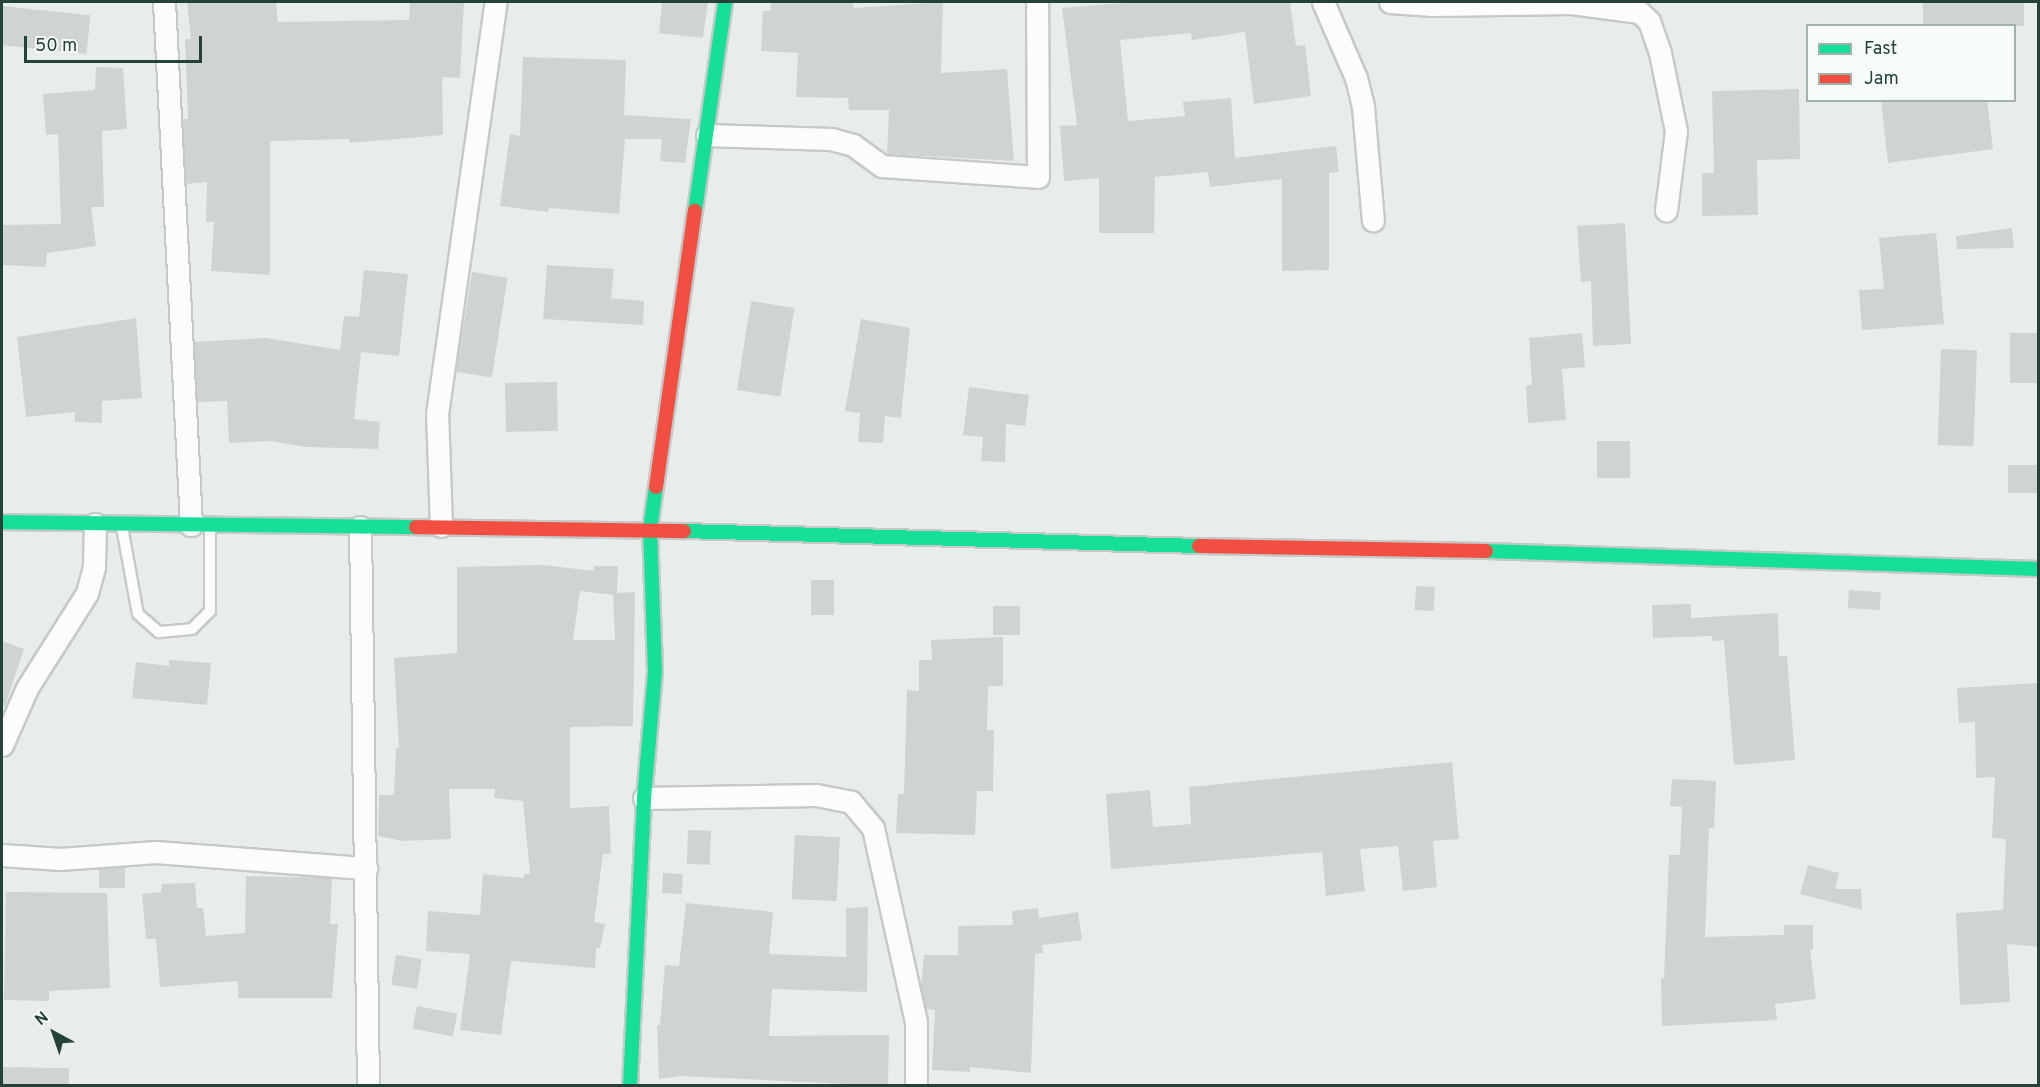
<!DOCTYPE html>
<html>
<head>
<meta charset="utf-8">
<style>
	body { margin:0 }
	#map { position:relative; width:2040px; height:1087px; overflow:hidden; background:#e8edeb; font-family:Overpass,sans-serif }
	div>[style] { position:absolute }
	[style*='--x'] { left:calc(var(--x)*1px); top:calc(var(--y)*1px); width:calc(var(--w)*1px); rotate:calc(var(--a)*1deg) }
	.building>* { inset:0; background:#cfd4d2; transform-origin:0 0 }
	.roads { filter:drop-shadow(2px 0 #c5cac8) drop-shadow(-2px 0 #c5cac8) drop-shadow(0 2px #c5cac8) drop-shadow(0 -2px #c5cac8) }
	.lane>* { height:10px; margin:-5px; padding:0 5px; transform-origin:5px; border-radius:5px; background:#fcfcfc }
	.street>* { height:21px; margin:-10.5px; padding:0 10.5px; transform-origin:10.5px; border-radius:10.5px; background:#fcfcfc }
	.fast>* { height:14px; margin:-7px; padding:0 7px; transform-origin:7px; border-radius:7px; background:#16e098 }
	.jam>* { height:14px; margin:-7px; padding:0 7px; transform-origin:7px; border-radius:7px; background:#f24e42 }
	span { translate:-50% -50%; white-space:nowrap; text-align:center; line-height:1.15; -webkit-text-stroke:4.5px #f7fbf9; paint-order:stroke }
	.frame { position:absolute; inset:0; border:3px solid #24423a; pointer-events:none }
	.legend { position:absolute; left:1806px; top:24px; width:210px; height:78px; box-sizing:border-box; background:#f7fbf9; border:2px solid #a3b1ad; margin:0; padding:8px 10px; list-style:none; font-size:18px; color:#24423a }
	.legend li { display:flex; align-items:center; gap:12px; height:30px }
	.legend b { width:30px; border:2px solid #a3b1ad }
	.north { position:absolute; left:24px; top:1003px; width:60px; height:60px; -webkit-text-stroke:4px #f7fbf9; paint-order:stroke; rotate:320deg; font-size:16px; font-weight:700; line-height:24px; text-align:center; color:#24423a }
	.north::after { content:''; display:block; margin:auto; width:21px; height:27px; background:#24423a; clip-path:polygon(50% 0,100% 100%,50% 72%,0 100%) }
	.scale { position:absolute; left:24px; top:36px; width:178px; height:27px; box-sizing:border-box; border:3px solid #24423a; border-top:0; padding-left:8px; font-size:18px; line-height:21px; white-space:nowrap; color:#24423a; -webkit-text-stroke:4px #f7fbf9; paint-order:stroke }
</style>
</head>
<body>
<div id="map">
	<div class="building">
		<div style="clip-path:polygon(187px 2px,276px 2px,278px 22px,409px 20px,410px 2px,464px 2px,460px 78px,442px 77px,443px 135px,350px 143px,349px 139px,270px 141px,270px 275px,211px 271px,214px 222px,206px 222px,207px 182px,186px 184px,183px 119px,188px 119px,185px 39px,191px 39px)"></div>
		<div style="clip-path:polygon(662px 2px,708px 2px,703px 38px,659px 33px)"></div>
		<div style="clip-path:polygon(771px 2px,853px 2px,853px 8px,943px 2px,941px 73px,1007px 69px,1014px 161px,887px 154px,889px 110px,849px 110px,848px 98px,796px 97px,798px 53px,761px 51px,763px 11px,770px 11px)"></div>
		<div style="clip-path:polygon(1134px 2px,1290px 2px,1296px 46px,1305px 45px,1311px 96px,1254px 104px,1245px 32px,1192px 40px,1191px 33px,1120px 40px,1128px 121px,1185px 116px,1183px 102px,1231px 98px,1235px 158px,1336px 146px,1339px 172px,1329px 173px,1329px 270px,1282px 271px,1282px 179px,1210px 187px,1208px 172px,1155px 177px,1154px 233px,1099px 233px,1099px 178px,1064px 181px,1060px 126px,1077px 125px,1062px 8px)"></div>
		<div style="left:1923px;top:2px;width:101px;height:24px"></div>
		<div style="left:2px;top:6px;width:89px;height:39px;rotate:6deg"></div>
		<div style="clip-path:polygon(523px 57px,626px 60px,624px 115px,691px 119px,685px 163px,660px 161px,662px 139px,625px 139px,619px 214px,549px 208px,548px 212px,500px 206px,510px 134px,520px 136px)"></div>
		<div style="clip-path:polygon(96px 67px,123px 68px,127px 129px,102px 131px,104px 207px,91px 207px,96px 246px,47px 253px,46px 267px,2px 265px,2px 225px,61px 224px,58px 134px,46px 135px,43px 94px,95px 90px)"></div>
		<div style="clip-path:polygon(1799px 89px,1800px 159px,1757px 160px,1758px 215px,1702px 216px,1702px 173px,1714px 173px,1712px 91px)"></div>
		<div style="clip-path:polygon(1987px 100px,1993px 149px,1888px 163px,1881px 101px)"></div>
		<div style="clip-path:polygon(1625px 223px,1631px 344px,1593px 346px,1591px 281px,1581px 282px,1577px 226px)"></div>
		<div style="clip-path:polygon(2012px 228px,2014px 248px,1957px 249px,1956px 236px)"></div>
		<div style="clip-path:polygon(1936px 233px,1944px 324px,1862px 330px,1859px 290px,1884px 289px,1879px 238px)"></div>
		<div style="clip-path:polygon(547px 265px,614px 269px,611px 298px,644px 301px,643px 325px,543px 319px)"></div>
		<div style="clip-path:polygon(364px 270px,408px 274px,399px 356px,361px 352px,354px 419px,380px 422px,378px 449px,306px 447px,272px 441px,229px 443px,227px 401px,197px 402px,194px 342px,266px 338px,340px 350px,344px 316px,359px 317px)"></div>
		<div style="left:472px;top:272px;width:36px;height:101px;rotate:9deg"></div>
		<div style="left:751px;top:301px;width:44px;height:90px;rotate:9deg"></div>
		<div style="clip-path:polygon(136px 318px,142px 398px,102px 401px,102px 423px,75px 422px,75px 412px,26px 417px,17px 337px)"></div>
		<div style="clip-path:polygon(861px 319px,910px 328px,901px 418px,885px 416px,883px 443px,858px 442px,860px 413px,845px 411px)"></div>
		<div style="clip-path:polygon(1582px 333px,1585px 367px,1562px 369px,1566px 420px,1528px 423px,1526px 386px,1532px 385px,1529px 338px)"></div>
		<div style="left:2038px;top:333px;width:50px;height:28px;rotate:90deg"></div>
		<div style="left:1941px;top:349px;width:36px;height:96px;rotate:2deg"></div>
		<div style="left:557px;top:382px;width:49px;height:52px;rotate:89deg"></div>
		<div style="clip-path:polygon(969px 387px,1029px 395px,1025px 426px,1006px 424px,1005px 462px,981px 461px,983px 437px,963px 435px)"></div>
		<div style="left:1597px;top:441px;width:33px;height:37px"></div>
		<div style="left:2008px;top:465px;width:30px;height:28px"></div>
		<div style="clip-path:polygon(evenodd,543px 565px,594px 571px,594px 566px,618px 566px,617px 593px,635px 592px,633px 726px,570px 727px,570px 808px,609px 806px,611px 854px,603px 854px,594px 922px,605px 924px,600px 948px,596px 948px,595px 968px,511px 961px,501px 1035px,460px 1030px,470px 954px,426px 951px,428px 911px,480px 915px,483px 874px,524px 878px,524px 874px,530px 874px,523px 801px,494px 798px,495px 789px,449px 789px,451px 839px,403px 841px,378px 836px,379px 795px,394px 795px,396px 748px,399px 748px,394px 658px,457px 653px,457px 567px,543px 565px,580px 591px,613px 595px,615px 640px,573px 640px,580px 591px)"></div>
		<div style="left:811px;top:580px;width:23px;height:35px"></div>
		<div style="left:1416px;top:586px;width:19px;height:24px;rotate:3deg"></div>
		<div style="left:1849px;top:590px;width:32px;height:18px;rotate:4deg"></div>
		<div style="clip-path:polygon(1691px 604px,1691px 618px,1778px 613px,1779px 656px,1787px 656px,1795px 760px,1734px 765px,1724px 640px,1712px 641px,1712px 636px,1653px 638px,1652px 605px)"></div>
		<div style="left:993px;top:606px;width:27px;height:29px"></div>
		<div style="clip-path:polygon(1003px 637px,1003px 686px,988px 686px,987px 730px,994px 730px,993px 791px,977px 791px,975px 835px,896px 833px,898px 794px,904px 794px,907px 690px,919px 691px,919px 660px,932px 660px,931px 640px)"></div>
		<div style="clip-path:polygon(2px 641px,24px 649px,5px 706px,2px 706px)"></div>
		<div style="clip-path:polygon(169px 660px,211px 663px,207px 705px,132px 698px,136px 662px,169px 666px)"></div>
		<div style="clip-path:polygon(2038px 683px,2038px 947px,2007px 944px,2010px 1002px,1960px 1005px,1956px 913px,2003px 910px,2006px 839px,1992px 838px,1995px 777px,1976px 778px,1975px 722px,1959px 723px,1957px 688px)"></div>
		<div style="clip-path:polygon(1452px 762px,1459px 839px,1433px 841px,1437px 887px,1403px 891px,1398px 846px,1360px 849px,1365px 891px,1326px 896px,1322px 852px,1111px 869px,1106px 794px,1150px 790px,1153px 827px,1191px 824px,1189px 787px)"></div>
		<div style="clip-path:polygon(1672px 779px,1716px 781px,1714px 828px,1709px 828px,1705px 937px,1784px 935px,1784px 925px,1813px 925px,1813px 950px,1810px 950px,1816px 999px,1775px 1004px,1777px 1020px,1662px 1026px,1661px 978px,1664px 978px,1669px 855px,1680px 855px,1682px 807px,1670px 806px)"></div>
		<div style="left:688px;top:830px;width:23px;height:34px;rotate:2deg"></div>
		<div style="left:795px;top:835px;width:45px;height:64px;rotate:3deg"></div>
		<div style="clip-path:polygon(1808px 865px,1839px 873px,1835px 889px,1861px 889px,1862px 910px,1800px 894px)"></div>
		<div style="left:125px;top:867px;width:21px;height:26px;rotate:90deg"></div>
		<div style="left:663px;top:873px;width:20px;height:20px;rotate:3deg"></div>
		<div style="clip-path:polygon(246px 876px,332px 878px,330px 924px,338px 924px,332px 998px,238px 998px,238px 981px,160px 987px,156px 939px,146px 939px,142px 894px,161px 892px,162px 884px,195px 883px,197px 908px,203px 908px,206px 936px,245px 933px)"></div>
		<div style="clip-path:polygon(6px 892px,107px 893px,110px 988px,49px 991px,49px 1001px,4px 1000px)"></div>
		<div style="clip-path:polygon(686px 903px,773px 912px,769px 954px,846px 957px,846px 908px,868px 907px,867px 992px,772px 989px,769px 1036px,889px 1035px,888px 1086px,680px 1076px,659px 1079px,657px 1025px,660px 1025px,665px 965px,679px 966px)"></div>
		<div style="clip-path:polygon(1038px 908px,1039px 918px,1078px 912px,1082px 940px,1042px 945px,1043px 953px,1035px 954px,1031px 1073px,970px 1067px,970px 1072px,932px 1070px,935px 1010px,926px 1009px,921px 987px,924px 955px,958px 955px,958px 926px,1013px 925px,1012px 911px)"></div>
		<div style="left:396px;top:955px;width:26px;height:30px;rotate:9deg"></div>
		<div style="left:417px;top:1006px;width:41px;height:23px;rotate:11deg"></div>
		<div style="left:2px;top:1067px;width:67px;height:19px;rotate:1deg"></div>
	</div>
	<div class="roads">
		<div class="lane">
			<div style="--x:122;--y:527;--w:88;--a:79.6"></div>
			<div style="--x:138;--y:614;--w:28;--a:41"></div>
			<div style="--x:159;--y:632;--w:33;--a:-5"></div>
			<div style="--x:192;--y:629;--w:25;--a:-45"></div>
			<div style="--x:210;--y:611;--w:83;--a:-90"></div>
		</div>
		<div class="street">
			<div style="--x:164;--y:2;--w:524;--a:87.04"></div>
			<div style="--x:1323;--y:2;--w:83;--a:66.5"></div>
			<div style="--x:1356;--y:78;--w:30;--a:76"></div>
			<div style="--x:1363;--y:107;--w:114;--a:85"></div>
			<div style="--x:1390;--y:2;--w:43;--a:4"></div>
			<div style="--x:1433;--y:5;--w:138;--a:-0.8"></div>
			<div style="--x:1571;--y:3;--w:69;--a:7.5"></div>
			<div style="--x:1639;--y:12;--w:13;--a:42"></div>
			<div style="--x:1649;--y:21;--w:34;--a:71"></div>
			<div style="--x:1660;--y:53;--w:80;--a:78.4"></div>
			<div style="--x:1676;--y:131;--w:80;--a:97.2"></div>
			<div style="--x:707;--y:135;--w:124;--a:1.8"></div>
			<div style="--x:831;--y:139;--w:23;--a:15"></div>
			<div style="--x:853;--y:145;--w:36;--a:36"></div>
			<div style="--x:882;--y:166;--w:156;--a:4"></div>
			<div style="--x:1038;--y:177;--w:175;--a:-90.3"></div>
			<div style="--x:441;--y:526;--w:112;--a:-92"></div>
			<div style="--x:437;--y:414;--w:416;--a:-81.9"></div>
			<div style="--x:360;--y:527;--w:559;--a:89.18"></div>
			<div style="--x:2;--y:745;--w:62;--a:-66.3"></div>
			<div style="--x:27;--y:688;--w:112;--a:-57.7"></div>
			<div style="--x:87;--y:593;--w:27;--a:-75"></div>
			<div style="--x:94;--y:567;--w:43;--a:-88.7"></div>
			<div style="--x:644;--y:798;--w:172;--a:-1"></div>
			<div style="--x:816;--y:795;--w:36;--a:11"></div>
			<div style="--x:851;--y:802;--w:34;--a:50"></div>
			<div style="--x:873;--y:828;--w:199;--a:77.5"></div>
			<div style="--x:916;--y:1022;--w:64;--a:90"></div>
			<div style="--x:2;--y:855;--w:58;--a:3.9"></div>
			<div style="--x:60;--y:859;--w:96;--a:-4.2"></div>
			<div style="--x:156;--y:852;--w:211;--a:4.4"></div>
		</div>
		<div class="fast">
			<div style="--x:695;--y:211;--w:211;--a:-81.8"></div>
			<div style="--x:2;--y:522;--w:414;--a:0.7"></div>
			<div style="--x:684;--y:531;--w:515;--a:1.67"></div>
			<div style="--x:1486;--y:551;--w:552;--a:1.87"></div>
			<div style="--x:630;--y:1086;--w:288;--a:-87.2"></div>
			<div style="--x:644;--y:798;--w:127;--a:-85"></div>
			<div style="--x:655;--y:671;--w:141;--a:-92"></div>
			<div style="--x:650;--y:530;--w:43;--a:-82.1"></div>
		</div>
		<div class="jam">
			<div style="--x:656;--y:487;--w:279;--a:-82"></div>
			<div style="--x:416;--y:527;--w:268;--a:0.9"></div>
			<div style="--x:1199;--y:546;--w:287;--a:1"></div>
		</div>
	</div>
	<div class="frame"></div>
	<ul class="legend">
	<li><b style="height:8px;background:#16e098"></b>Fast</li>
	<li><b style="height:8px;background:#f24e42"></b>Jam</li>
	</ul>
	<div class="north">N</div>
	<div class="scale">50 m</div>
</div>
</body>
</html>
